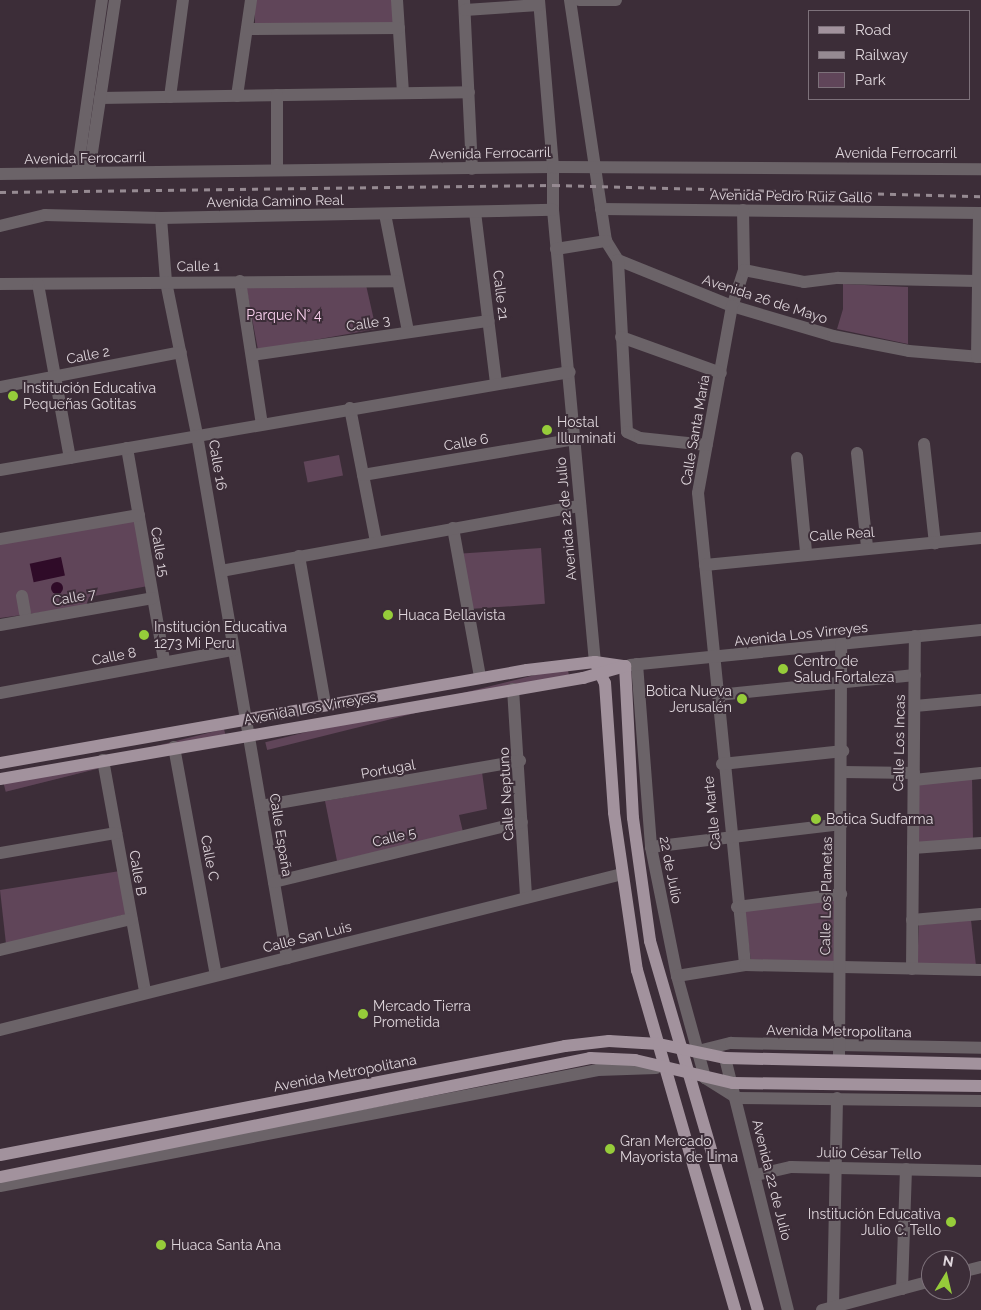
<!DOCTYPE html>
<html>
<head>
<meta charset="utf-8">
<style>
	body { margin:0 }
	#map { position:relative; width:981px; height:1310px; overflow:hidden; background:#3c2d38; font-family:Raleway,sans-serif }
	div>[style] { position:absolute }
	[style*='--x'] { left:calc(var(--x)*1px); top:calc(var(--y)*1px); width:calc(var(--w)*1px); rotate:calc(var(--a)*1deg) }
	.green>* { inset:0; background:#604559; transform-origin:0 0 }
	.water>* { inset:0; background:#2f0b28; transform-origin:0 0 }
	.round { border-radius:50% }
	.minor>* { height:12px; margin:-6px; padding:0 6px; transform-origin:6px; border-radius:6px; background:#6b6368 }
	.major>* { height:12px; margin:-6px; padding:0 6px; transform-origin:6px; border-radius:6px; background:#a2929d }
	.rail>* { height:2.5px; margin-top:-1.25px; transform-origin:0; background:repeating-linear-gradient(90deg,#968a92 0 6px,transparent 0 12px) }
	.dots>* { width:14px; height:14px; translate:-50% -50%; box-sizing:border-box; border:2px solid #3c2d38; border-radius:50% }
	span { translate:-50% -50%; white-space:nowrap; text-align:center; line-height:1.15; -webkit-text-stroke:4px #3c2d38; paint-order:stroke }
	.street-label { font-size:14px; color:#dfd6dc }
	.park-label { font-size:14px; color:#fbd1ef }
	.poi-label { font-size:14px; color:#dfd6dc }
	.left { translate:0 -50%; text-align:left }
	.right { translate:-100% -50%; text-align:right }
	.legend { position:absolute; left:808px; top:10px; width:162px; height:90px; box-sizing:border-box; background:#3c2d38; border:1px solid #7d717a; margin:0; padding:6px 9px; list-style:none; font-size:15px; color:#dfd6dc }
	.legend li { display:flex; align-items:center; gap:10px; height:25px }
	.legend b { width:25px; border:1px solid #7d717a }
	.north { position:absolute; left:921px; top:1250px; width:50px; height:50px; box-sizing:border-box; background:#3c2d38; border:1px solid #7d717a; border-radius:50%; rotate:9deg; font-size:14px; font-weight:700; line-height:20px; text-align:center; color:#dfd6dc }
	.north::after { content:''; display:block; margin:auto; width:18px; height:22px; background:#96cc3a; clip-path:polygon(50% 0,100% 100%,50% 72%,0 100%) }
</style>
</head>
<body>
<div id="map">
	<div class="green">
		<div style="left:255px;top:0;width:139px;height:25px"></div>
		<div style="clip-path:polygon(843px 284px,908px 287px,908px 344px,837px 329px,843px 309px)"></div>
		<div style="clip-path:polygon(366px 285px,376px 329px,258px 350px,246px 286px)"></div>
		<div style="left:339px;top:455px;width:21px;height:36px;rotate:79deg"></div>
		<div style="clip-path:polygon(135px 519px,148px 586px,89px 597px,86px 606px,0 618px,0 543px)"></div>
		<div style="left:541px;top:548px;width:56px;height:79px;rotate:86deg"></div>
		<div style="left:567px;top:667px;width:8px;height:311px;rotate:76deg"></div>
		<div style="left:224px;top:729px;width:8px;height:227px;rotate:76deg"></div>
		<div style="clip-path:polygon(482px 772px,487px 809px,459px 815px,463px 832px,337px 861px,325px 801px)"></div>
		<div style="clip-path:polygon(972px 777px,973px 840px,917px 845px,918px 783px)"></div>
		<div style="clip-path:polygon(120px 871px,127px 914px,6px 944px,0 890px)"></div>
		<div style="clip-path:polygon(836px 899px,835px 965px,751px 961px,744px 911px)"></div>
		<div style="clip-path:polygon(971px 920px,976px 966px,917px 966px,919px 925px)"></div>
	</div>
	<div class="water">
		<div style="left:61px;top:557px;width:19px;height:32px;rotate:78deg"></div>
		<div class="round" style="left:51px;top:582px;width:12px;height:12px"></div>
	</div>
	<div class="minor">
		<div style="--x:397;--y:0;--w:93;--a:86.3"></div>
		<div style="--x:464;--y:0;--w:169;--a:87.3"></div>
		<div style="--x:539;--y:0;--w:168;--a:85.2"></div>
		<div style="--x:553;--y:167;--w:43;--a:90"></div>
		<div style="--x:553;--y:210;--w:454;--a:84.7"></div>
		<div style="--x:570;--y:0;--w:244;--a:81.5"></div>
		<div style="--x:606;--y:241;--w:22;--a:58"></div>
		<div style="--x:618;--y:260;--w:123;--a:22"></div>
		<div style="--x:732;--y:306;--w:105;--a:16.5"></div>
		<div style="--x:833;--y:336;--w:77;--a:11.2"></div>
		<div style="--x:909;--y:351;--w:72;--a:4.8"></div>
		<div style="--x:579;--y:0;--w:37;--a:0"></div>
		<div style="--x:465;--y:10;--w:74;--a:-3.9"></div>
		<div style="--x:247;--y:29;--w:152;--a:-0.4"></div>
		<div style="--x:237;--y:96;--w:97;--a:-81.7"></div>
		<div style="--x:170;--y:97;--w:98;--a:-82.4"></div>
		<div style="--x:100;--y:98;--w:369;--a:-0.9"></div>
		<div style="--x:277;--y:170;--w:75;--a:-90"></div>
		<div style="--x:89;--y:172;--w:174;--a:-81.4"></div>
		<div style="--x:77;--y:173;--w:175;--a:-81.8"></div>
		<div style="--x:0;--y:174;--w:553;--a:-0.73"></div>
		<div style="--x:553;--y:167;--w:428;--a:0.3"></div>
		<div style="--x:601;--y:209;--w:380;--a:0.6"></div>
		<div style="--x:743;--y:210;--w:60;--a:89"></div>
		<div style="--x:744;--y:270;--w:38;--a:108"></div>
		<div style="--x:732;--y:306;--w:190;--a:100.3"></div>
		<div style="--x:698;--y:493;--w:474;--a:84.3"></div>
		<div style="--x:475;--y:212;--w:172;--a:83"></div>
		<div style="--x:385;--y:214;--w:119;--a:78.9"></div>
		<div style="--x:161;--y:218;--w:64;--a:85.5"></div>
		<div style="--x:166;--y:282;--w:156;--a:78.5"></div>
		<div style="--x:197;--y:435;--w:531;--a:80.24"></div>
		<div style="--x:0;--y:226;--w:46;--a:-13.7"></div>
		<div style="--x:45;--y:215;--w:116;--a:1.5"></div>
		<div style="--x:161;--y:218;--w:392;--a:-1.2"></div>
		<div style="--x:556;--y:249;--w:51;--a:-9.1"></div>
		<div style="--x:618;--y:260;--w:172;--a:87"></div>
		<div style="--x:627;--y:432;--w:14;--a:25"></div>
		<div style="--x:640;--y:438;--w:67;--a:6"></div>
		<div style="--x:744;--y:270;--w:61;--a:11.3"></div>
		<div style="--x:804;--y:282;--w:34;--a:-7"></div>
		<div style="--x:838;--y:278;--w:139;--a:1.2"></div>
		<div style="--x:240;--y:281;--w:145;--a:81.3"></div>
		<div style="--x:0;--y:284;--w:397;--a:-0.4"></div>
		<div style="--x:38;--y:284;--w:177;--a:79.6"></div>
		<div style="--x:621;--y:337;--w:106;--a:19.8"></div>
		<div style="--x:252;--y:355;--w:239;--a:-8.2"></div>
		<div style="--x:977;--y:357;--w:144;--a:-89.2"></div>
		<div style="--x:0;--y:387;--w:184;--a:-10.9"></div>
		<div style="--x:350;--y:408;--w:136;--a:79"></div>
		<div style="--x:924;--y:444;--w:100;--a:83.7"></div>
		<div style="--x:127;--y:448;--w:216;--a:80.1"></div>
		<div style="--x:857;--y:453;--w:95;--a:83.9"></div>
		<div style="--x:797;--y:458;--w:94;--a:84.5"></div>
		<div style="--x:0;--y:470;--w:578;--a:-9.76"></div>
		<div style="--x:363;--y:475;--w:215;--a:-9.6"></div>
		<div style="--x:453;--y:528;--w:151;--a:79.7"></div>
		<div style="--x:0;--y:539;--w:141;--a:-9.8"></div>
		<div style="--x:299;--y:556;--w:150;--a:80"></div>
		<div style="--x:705;--y:565;--w:277;--a:-5.6"></div>
		<div style="--x:221;--y:571;--w:365;--a:-10.3"></div>
		<div style="--x:22;--y:596;--w:17;--a:80"></div>
		<div style="--x:0;--y:625;--w:155;--a:-10"></div>
		<div style="--x:637;--y:664;--w:184;--a:85.6"></div>
		<div style="--x:651;--y:847;--w:132;--a:78.6"></div>
		<div style="--x:677;--y:976;--w:106;--a:74.6"></div>
		<div style="--x:705;--y:1078;--w:38;--a:32"></div>
		<div style="--x:737;--y:1098;--w:244;--a:0.7"></div>
		<div style="--x:630;--y:665;--w:353;--a:-5.7"></div>
		<div style="--x:513;--y:689;--w:209;--a:86.4"></div>
		<div style="--x:0;--y:693;--w:237;--a:-10.5"></div>
		<div style="--x:718;--y:695;--w:198;--a:-5.8"></div>
		<div style="--x:915;--y:706;--w:66;--a:-5.2"></div>
		<div style="--x:174;--y:747;--w:232;--a:79.6"></div>
		<div style="--x:103;--y:760;--w:235;--a:79.7"></div>
		<div style="--x:722;--y:764;--w:122;--a:-6.1"></div>
		<div style="--x:843;--y:772;--w:71;--a:0.8"></div>
		<div style="--x:914;--y:780;--w:67;--a:-6"></div>
		<div style="--x:261;--y:806;--w:263;--a:-9.9"></div>
		<div style="--x:651;--y:847;--w:192;--a:-6.9"></div>
		<div style="--x:913;--y:848;--w:68;--a:-4.2"></div>
		<div style="--x:0;--y:853;--w:118;--a:-9.8"></div>
		<div style="--x:274;--y:882;--w:255;--a:-13.6"></div>
		<div style="--x:737;--y:907;--w:105;--a:-7.1"></div>
		<div style="--x:912;--y:920;--w:69;--a:-5"></div>
		<div style="--x:0;--y:950;--w:135;--a:-13.3"></div>
		<div style="--x:912;--y:969;--w:333;--a:-89.5"></div>
		<div style="--x:677;--y:976;--w:69;--a:-9.2"></div>
		<div style="--x:745;--y:965;--w:236;--a:1.2"></div>
		<div style="--x:0;--y:1030;--w:641;--a:-14.08"></div>
		<div style="--x:698;--y:1051;--w:34;--a:-14"></div>
		<div style="--x:731;--y:1043;--w:250;--a:1.1"></div>
		<div style="--x:725;--y:1058;--w:260;--a:76"></div>
		<div style="--x:839;--y:1059;--w:415;--a:-89.7"></div>
		<div style="--x:756;--y:1175;--w:36;--a:-13"></div>
		<div style="--x:791;--y:1167;--w:190;--a:1.2"></div>
		<div style="--x:0;--y:1186;--w:609;--a:-10.98"></div>
		<div style="--x:598;--y:1070;--w:58;--a:-2"></div>
		<div style="--x:961;--y:1272;--w:21;--a:-14"></div>
		<div style="--x:902;--y:1289;--w:120;--a:-88.1"></div>
		<div style="--x:833;--y:1307;--w:209;--a:-88.9"></div>
		<div style="--x:822;--y:1310;--w:113;--a:-14.9"></div>
	</div>
	<div class="major">
		<div style="--x:595;--y:662;--w:23;--a:65"></div>
		<div style="--x:605;--y:683;--w:130;--a:86"></div>
		<div style="--x:614;--y:813;--w:159;--a:81.7"></div>
		<div style="--x:637;--y:970;--w:354;--a:73.9"></div>
		<div style="--x:625;--y:666;--w:152;--a:87"></div>
		<div style="--x:633;--y:818;--w:124;--a:82.1"></div>
		<div style="--x:650;--y:941;--w:384;--a:73.7"></div>
		<div style="--x:0;--y:763;--w:535;--a:-10.01"></div>
		<div style="--x:527;--y:670;--w:68;--a:-6.7"></div>
		<div style="--x:595;--y:662;--w:30;--a:8"></div>
		<div style="--x:0;--y:779;--w:592;--a:-9.83"></div>
		<div style="--x:583;--y:678;--w:44;--a:-15.9"></div>
		<div style="--x:0;--y:1155;--w:575;--a:-10.92"></div>
		<div style="--x:565;--y:1046;--w:44;--a:-6.5"></div>
		<div style="--x:609;--y:1041;--w:50;--a:3.4"></div>
		<div style="--x:659;--y:1044;--w:67;--a:12"></div>
		<div style="--x:725;--y:1058;--w:256;--a:1.3"></div>
		<div style="--x:0;--y:1177;--w:602;--a:-11.4"></div>
		<div style="--x:590;--y:1058;--w:45;--a:2.5"></div>
		<div style="--x:635;--y:1060;--w:101;--a:13.2"></div>
		<div style="--x:733;--y:1083;--w:248;--a:0.7"></div>
	</div>
	<div class="rail">
		<div style="--x:0;--y:192;--w:554;--a:-0.72"></div>
		<div style="--x:554;--y:185;--w:427;--a:1.5"></div>
	</div>
	<div class="dots">
		<div style="left:13px;top:396px;background:#96cc3a"></div>
		<div style="left:547px;top:430px;background:#96cc3a"></div>
		<div style="left:388px;top:615px;background:#96cc3a"></div>
		<div style="left:144px;top:635px;background:#96cc3a"></div>
		<div style="left:783px;top:669px;background:#96cc3a"></div>
		<div style="left:742px;top:699px;background:#96cc3a"></div>
		<div style="left:816px;top:819px;background:#96cc3a"></div>
		<div style="left:363px;top:1014px;background:#96cc3a"></div>
		<div style="left:610px;top:1149px;background:#96cc3a"></div>
		<div style="left:951px;top:1222px;background:#96cc3a"></div>
		<div style="left:161px;top:1245px;background:#96cc3a"></div>
	</div>
	<div class="street-label">
		<span style="left:490px;top:153px;rotate:-1deg">Avenida Ferrocarril</span>
		<span style="left:896px;top:153px">Avenida Ferrocarril</span>
		<span style="left:85px;top:158px;rotate:-1deg">Avenida Ferrocarril</span>
		<span style="left:791px;top:196px;rotate:1deg">Avenida Pedro Ruiz Gallo</span>
		<span style="left:275px;top:201px;rotate:-1deg">Avenida Camino Real</span>
		<span style="left:198px;top:266px;rotate:-1deg">Calle 1</span>
		<span style="left:501px;top:295px;rotate:83deg">Calle 21</span>
		<span style="left:765px;top:299px;rotate:18deg">Avenida 26 de Mayo</span>
		<span style="left:368px;top:323px;rotate:-9deg">Calle 3</span>
		<span style="left:88px;top:355px;rotate:-11deg">Calle 2</span>
		<span style="left:695px;top:430px;rotate:-80deg">Calle Santa María</span>
		<span style="left:466px;top:442px;rotate:-10deg">Calle 6</span>
		<span style="left:218px;top:465px;rotate:80deg">Calle 16</span>
		<span style="left:566px;top:519px;rotate:-95deg">Avenida 22 de Julio</span>
		<span style="left:842px;top:534px;rotate:-4deg">Calle Real</span>
		<span style="left:160px;top:552px;rotate:80deg">Calle 15</span>
		<span style="left:74px;top:597px;rotate:-10deg">Calle 7</span>
		<span style="left:801px;top:634px;rotate:-6deg">Avenida Los Virreyes</span>
		<span style="left:114px;top:656px;rotate:-11deg">Calle 8</span>
		<span style="left:310px;top:708px;rotate:-10deg">Avenida Los Virreyes</span>
		<span style="left:899px;top:743px;rotate:-89deg">Calle Los Incas</span>
		<span style="left:388px;top:769px;rotate:-10deg">Portugal</span>
		<span style="left:506px;top:794px;rotate:-93deg">Calle Neptuno</span>
		<span style="left:712px;top:813px;rotate:-96deg">Calle Marte</span>
		<span style="left:281px;top:835px;rotate:81deg">Calle España</span>
		<span style="left:394px;top:837px;rotate:-14deg">Calle 5</span>
		<span style="left:210px;top:858px;rotate:79deg">Calle C</span>
		<span style="left:671px;top:870px;rotate:79deg">22 de Julio</span>
		<span style="left:138px;top:873px;rotate:80deg">Calle B</span>
		<span style="left:826px;top:896px;rotate:-89deg">Calle Los Planetas</span>
		<span style="left:307px;top:937px;rotate:-14deg">Calle San Luis</span>
		<span style="left:839px;top:1031px;rotate:1deg">Avenida Metropolitana</span>
		<span style="left:345px;top:1073px;rotate:-11deg">Avenida Metropolitana</span>
		<span style="left:869px;top:1153px;rotate:1deg">Julio César Tello</span>
		<span style="left:772px;top:1180px;rotate:76deg">Avenida 22 de Julio</span>
	</div>
	<div class="park-label">
		<span style="left:284px;top:315px">Parque N° 4</span>
	</div>
	<div class="poi-label">
		<span class="left" style="left:23px;top:396px">Institución Educativa<br>Pequeñas Gotitas</span>
		<span class="left" style="left:557px;top:430px">Hostal<br>Illuminati</span>
		<span class="left" style="left:398px;top:615px">Huaca Bellavista</span>
		<span class="left" style="left:154px;top:635px">Institución Educativa<br>1273 Mi Peru</span>
		<span class="left" style="left:794px;top:669px">Centro de<br>Salud Fortaleza</span>
		<span class="right" style="left:732px;top:699px">Botica Nueva<br>Jerusalén</span>
		<span class="left" style="left:826px;top:819px">Botica Sudfarma</span>
		<span class="left" style="left:373px;top:1014px">Mercado Tierra<br>Prometida</span>
		<span class="left" style="left:620px;top:1149px">Gran Mercado<br>Mayorista de Lima</span>
		<span class="right" style="left:941px;top:1222px">Institución Educativa<br>Julio C. Tello</span>
		<span class="left" style="left:171px;top:1245px">Huaca Santa Ana</span>
	</div>
	<ul class="legend">
	<li><b style="height:6px;background:#a2929d"></b>Road</li>
	<li><b style="height:6px;background:#968a92"></b>Railway</li>
	<li><b style="height:14px;background:#604559"></b>Park</li>
	</ul>
	<div class="north">N</div>
</div>
</body>
</html>
